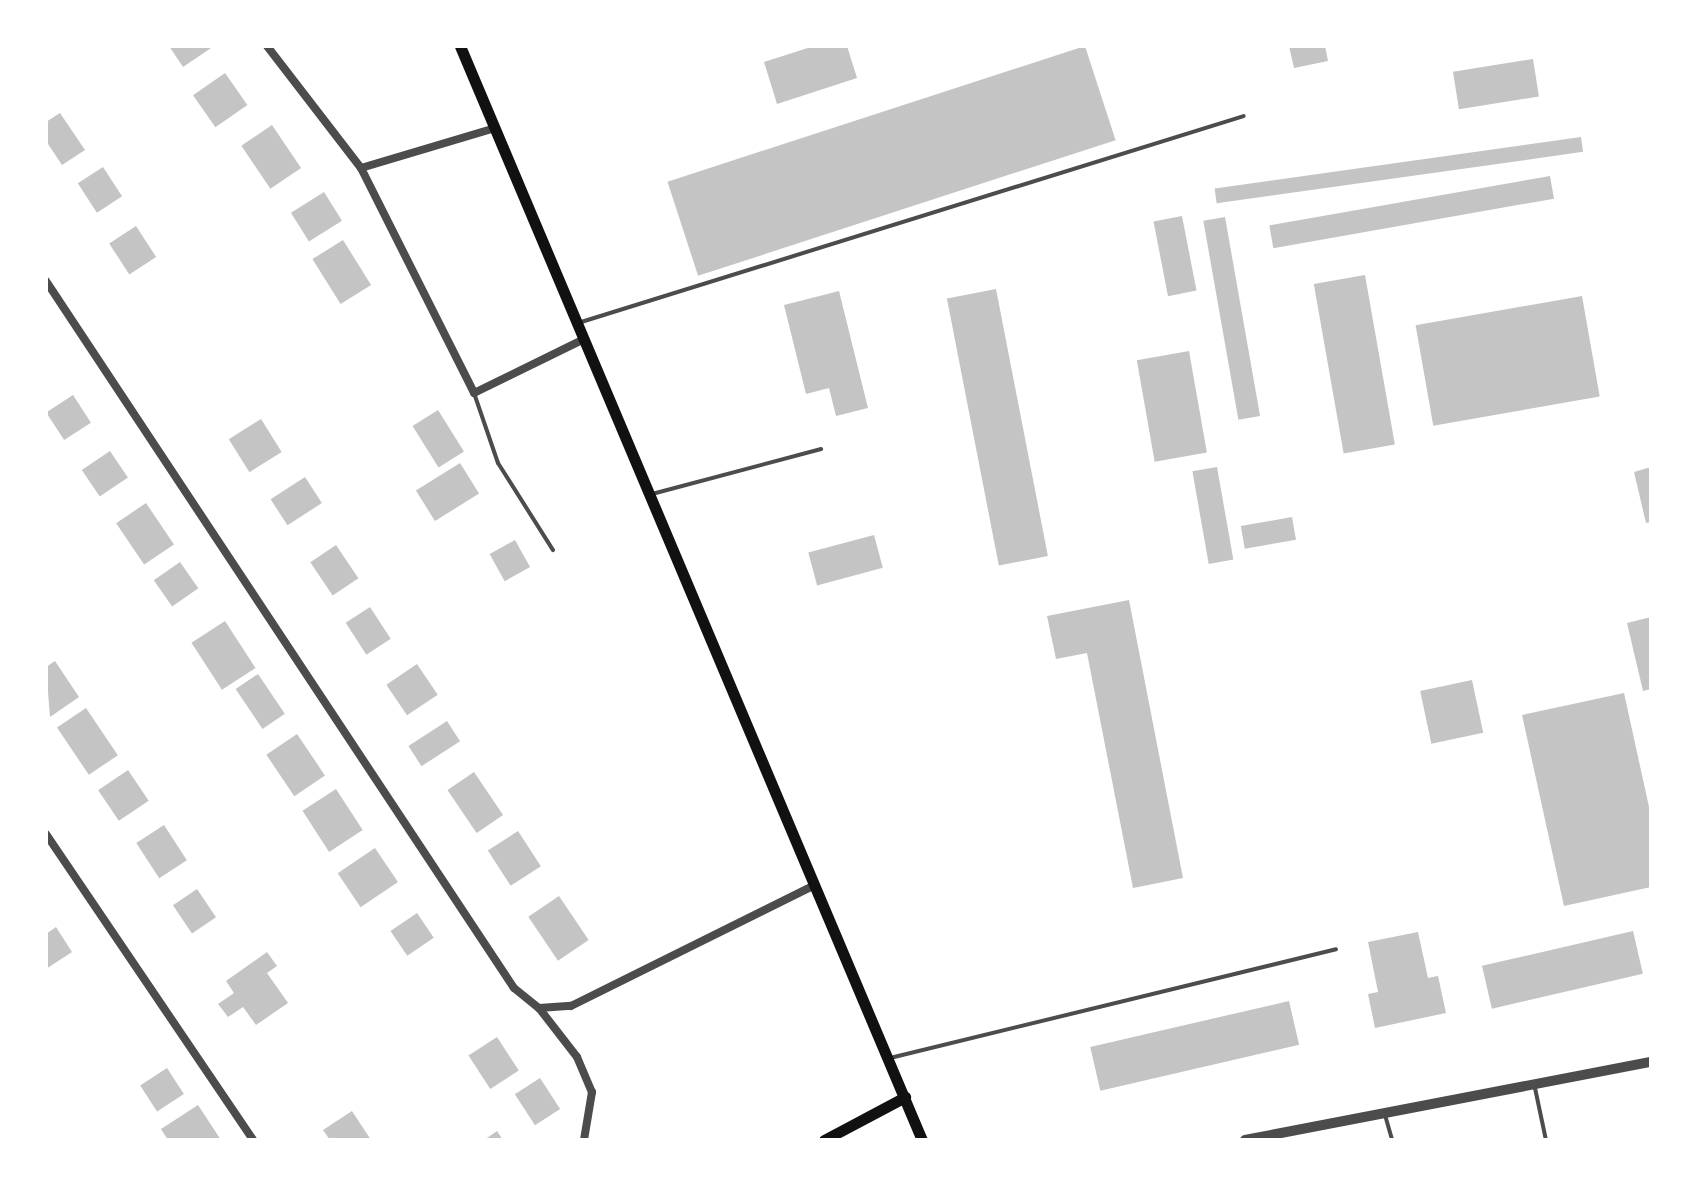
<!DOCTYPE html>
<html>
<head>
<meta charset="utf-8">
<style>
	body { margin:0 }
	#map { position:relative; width:1697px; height:1186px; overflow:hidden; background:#fff; font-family:Roboto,sans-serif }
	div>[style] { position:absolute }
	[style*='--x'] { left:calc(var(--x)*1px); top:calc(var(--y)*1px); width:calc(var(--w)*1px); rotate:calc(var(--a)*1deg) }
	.building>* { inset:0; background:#c4c4c4; transform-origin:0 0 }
	.service>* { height:4px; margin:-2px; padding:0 2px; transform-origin:2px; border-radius:2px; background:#4c4c4c }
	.minor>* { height:8px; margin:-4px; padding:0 4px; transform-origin:4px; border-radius:4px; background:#4c4c4c }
	.tertiary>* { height:10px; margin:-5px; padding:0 5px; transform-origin:5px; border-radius:5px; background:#4c4c4c }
	.secondary>* { height:11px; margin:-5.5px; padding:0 5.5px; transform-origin:5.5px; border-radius:5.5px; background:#111 }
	span { translate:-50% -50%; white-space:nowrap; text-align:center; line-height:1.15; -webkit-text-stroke:6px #fff; paint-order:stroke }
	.frame { position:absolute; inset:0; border:48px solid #fff; pointer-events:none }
</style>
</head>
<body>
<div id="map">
	<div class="building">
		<div style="clip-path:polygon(169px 46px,214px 46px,183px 67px)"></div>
		<div style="clip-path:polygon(814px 46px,847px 46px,857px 78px,777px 104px,764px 62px)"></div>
		<div style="left:1085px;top:46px;width:99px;height:439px;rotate:72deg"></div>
		<div style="clip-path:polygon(1289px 46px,1325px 46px,1328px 61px,1294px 68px)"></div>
		<div style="left:1533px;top:59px;width:38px;height:81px;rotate:81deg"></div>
		<div style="left:225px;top:73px;width:39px;height:39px;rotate:55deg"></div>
		<div style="clip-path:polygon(60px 113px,85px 150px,62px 165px,46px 141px,46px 122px)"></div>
		<div style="left:272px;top:125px;width:52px;height:37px;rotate:56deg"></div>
		<div style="left:1581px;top:137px;width:15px;height:370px;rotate:82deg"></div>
		<div style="left:103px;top:167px;width:35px;height:30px;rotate:57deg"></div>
		<div style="left:1550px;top:176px;width:23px;height:285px;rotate:80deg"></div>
		<div style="left:324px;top:192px;width:34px;height:39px;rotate:58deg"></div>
		<div style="left:1182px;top:216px;width:76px;height:29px;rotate:79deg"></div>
		<div style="left:1225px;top:217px;width:202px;height:22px;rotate:80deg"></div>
		<div style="left:136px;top:226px;width:37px;height:32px;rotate:57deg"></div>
		<div style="left:343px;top:240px;width:53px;height:36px;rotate:58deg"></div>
		<div style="left:1365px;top:275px;width:172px;height:52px;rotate:80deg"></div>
		<div style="left:996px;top:289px;width:272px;height:50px;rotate:79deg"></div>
		<div style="clip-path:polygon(839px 291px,868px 408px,836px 416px,829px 388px,806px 394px,784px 305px)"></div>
		<div style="left:1582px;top:296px;width:102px;height:169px;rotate:80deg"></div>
		<div style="left:1189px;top:351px;width:103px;height:53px;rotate:80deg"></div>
		<div style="left:73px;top:395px;width:33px;height:32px;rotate:57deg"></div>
		<div style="left:438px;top:410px;width:49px;height:30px;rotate:58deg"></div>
		<div style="left:261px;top:419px;width:39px;height:38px;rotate:58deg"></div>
		<div style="left:110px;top:451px;width:32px;height:34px;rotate:56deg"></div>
		<div style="left:460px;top:463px;width:36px;height:52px;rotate:58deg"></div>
		<div style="left:1217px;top:467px;width:94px;height:25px;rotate:80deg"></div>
		<div style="clip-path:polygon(1651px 467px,1651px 522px,1646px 523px,1634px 472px)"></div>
		<div style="left:305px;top:477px;width:31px;height:41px;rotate:57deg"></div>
		<div style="left:146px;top:503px;width:50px;height:36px;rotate:56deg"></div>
		<div style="left:1292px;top:517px;width:23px;height:52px;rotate:80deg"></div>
		<div style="left:874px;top:535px;width:34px;height:68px;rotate:75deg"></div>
		<div style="left:515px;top:540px;width:31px;height:29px;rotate:61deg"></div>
		<div style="left:336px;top:545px;width:40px;height:31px;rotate:56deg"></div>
		<div style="left:180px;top:562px;width:32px;height:32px;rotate:55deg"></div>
		<div style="clip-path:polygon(1129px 600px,1183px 878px,1133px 888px,1087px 653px,1056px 659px,1047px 616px)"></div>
		<div style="left:370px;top:607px;width:38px;height:29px;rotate:57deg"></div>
		<div style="clip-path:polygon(1651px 617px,1651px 689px,1643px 691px,1627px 623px)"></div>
		<div style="left:225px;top:621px;width:56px;height:40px;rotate:57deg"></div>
		<div style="clip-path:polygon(55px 661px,79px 697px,50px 717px,46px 667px)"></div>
		<div style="left:417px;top:664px;width:37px;height:37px;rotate:56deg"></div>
		<div style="left:258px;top:674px;width:48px;height:27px;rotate:56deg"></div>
		<div style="left:1472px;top:680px;width:54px;height:53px;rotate:78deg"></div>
		<div style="clip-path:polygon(1624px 693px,1651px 816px,1651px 887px,1564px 906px,1522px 715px)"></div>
		<div style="left:86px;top:708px;width:57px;height:35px;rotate:56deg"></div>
		<div style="left:447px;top:721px;width:24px;height:46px;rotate:57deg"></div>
		<div style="left:297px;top:734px;width:50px;height:37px;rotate:56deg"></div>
		<div style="left:128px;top:770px;width:37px;height:36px;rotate:56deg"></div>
		<div style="left:474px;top:772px;width:52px;height:32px;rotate:56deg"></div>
		<div style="left:336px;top:789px;width:49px;height:40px;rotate:57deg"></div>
		<div style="left:164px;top:825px;width:42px;height:33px;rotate:57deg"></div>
		<div style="left:518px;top:831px;width:42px;height:36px;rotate:57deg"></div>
		<div style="left:375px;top:848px;width:41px;height:45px;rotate:56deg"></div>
		<div style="left:197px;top:889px;width:34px;height:29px;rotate:56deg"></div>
		<div style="left:559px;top:896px;width:53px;height:37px;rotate:56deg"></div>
		<div style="left:417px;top:913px;width:30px;height:32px;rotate:56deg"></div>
		<div style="clip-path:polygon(56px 927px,72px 952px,46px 969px,46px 934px)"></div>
		<div style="left:1633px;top:931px;width:44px;height:155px;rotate:77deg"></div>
		<div style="clip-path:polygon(1418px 932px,1428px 978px,1438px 976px,1446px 1013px,1375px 1028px,1368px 994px,1378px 992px,1368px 942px)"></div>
		<div style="clip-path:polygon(267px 952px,277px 966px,267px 973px,288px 1003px,256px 1025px,243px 1007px,228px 1017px,218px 1004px,234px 993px,226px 981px)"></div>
		<div style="left:1289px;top:1001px;width:45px;height:204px;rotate:77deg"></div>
		<div style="left:497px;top:1037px;width:40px;height:34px;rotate:57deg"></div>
		<div style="left:167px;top:1068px;width:31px;height:32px;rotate:57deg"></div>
		<div style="left:540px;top:1078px;width:37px;height:30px;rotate:57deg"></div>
		<div style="clip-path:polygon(198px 1105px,221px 1140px,168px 1140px,161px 1129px)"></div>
		<div style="clip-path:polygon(352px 1111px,371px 1140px,330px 1140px,323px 1130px)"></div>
		<div style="clip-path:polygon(497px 1131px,503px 1140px,484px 1140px)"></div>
	</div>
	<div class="service">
		<div style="--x:578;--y:323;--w:697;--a:-17.27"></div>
		<div style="--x:474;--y:393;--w:74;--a:71.1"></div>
		<div style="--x:498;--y:463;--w:103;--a:57.7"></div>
		<div style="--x:652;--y:494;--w:175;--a:-14.9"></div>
		<div style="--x:890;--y:1058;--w:459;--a:-13.7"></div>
		<div style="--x:1535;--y:1088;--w:53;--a:78.1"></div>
		<div style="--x:1385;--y:1115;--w:26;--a:74"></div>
	</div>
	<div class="minor">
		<div style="--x:267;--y:46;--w:154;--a:52.4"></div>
		<div style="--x:361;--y:168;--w:252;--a:63.3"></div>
		<div style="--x:474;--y:393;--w:123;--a:-26.1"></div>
		<div style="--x:361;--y:168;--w:140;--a:-16.6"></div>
		<div style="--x:46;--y:281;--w:848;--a:56.5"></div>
		<div style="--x:514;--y:988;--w:32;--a:39"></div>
		<div style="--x:539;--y:1008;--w:32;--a:-4"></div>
		<div style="--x:571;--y:1006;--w:272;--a:-26.4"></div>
		<div style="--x:46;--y:834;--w:369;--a:55.9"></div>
		<div style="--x:539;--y:1008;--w:62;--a:52.2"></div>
		<div style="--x:577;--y:1057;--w:38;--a:67"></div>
		<div style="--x:592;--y:1092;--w:49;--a:99.5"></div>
	</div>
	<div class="tertiary">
		<div style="--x:1245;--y:1140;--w:413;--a:-10.9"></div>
	</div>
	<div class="secondary">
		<div style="--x:460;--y:46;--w:1188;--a:67.11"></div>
		<div style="--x:824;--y:1140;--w:92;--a:-28"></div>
	</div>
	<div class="frame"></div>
</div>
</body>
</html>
